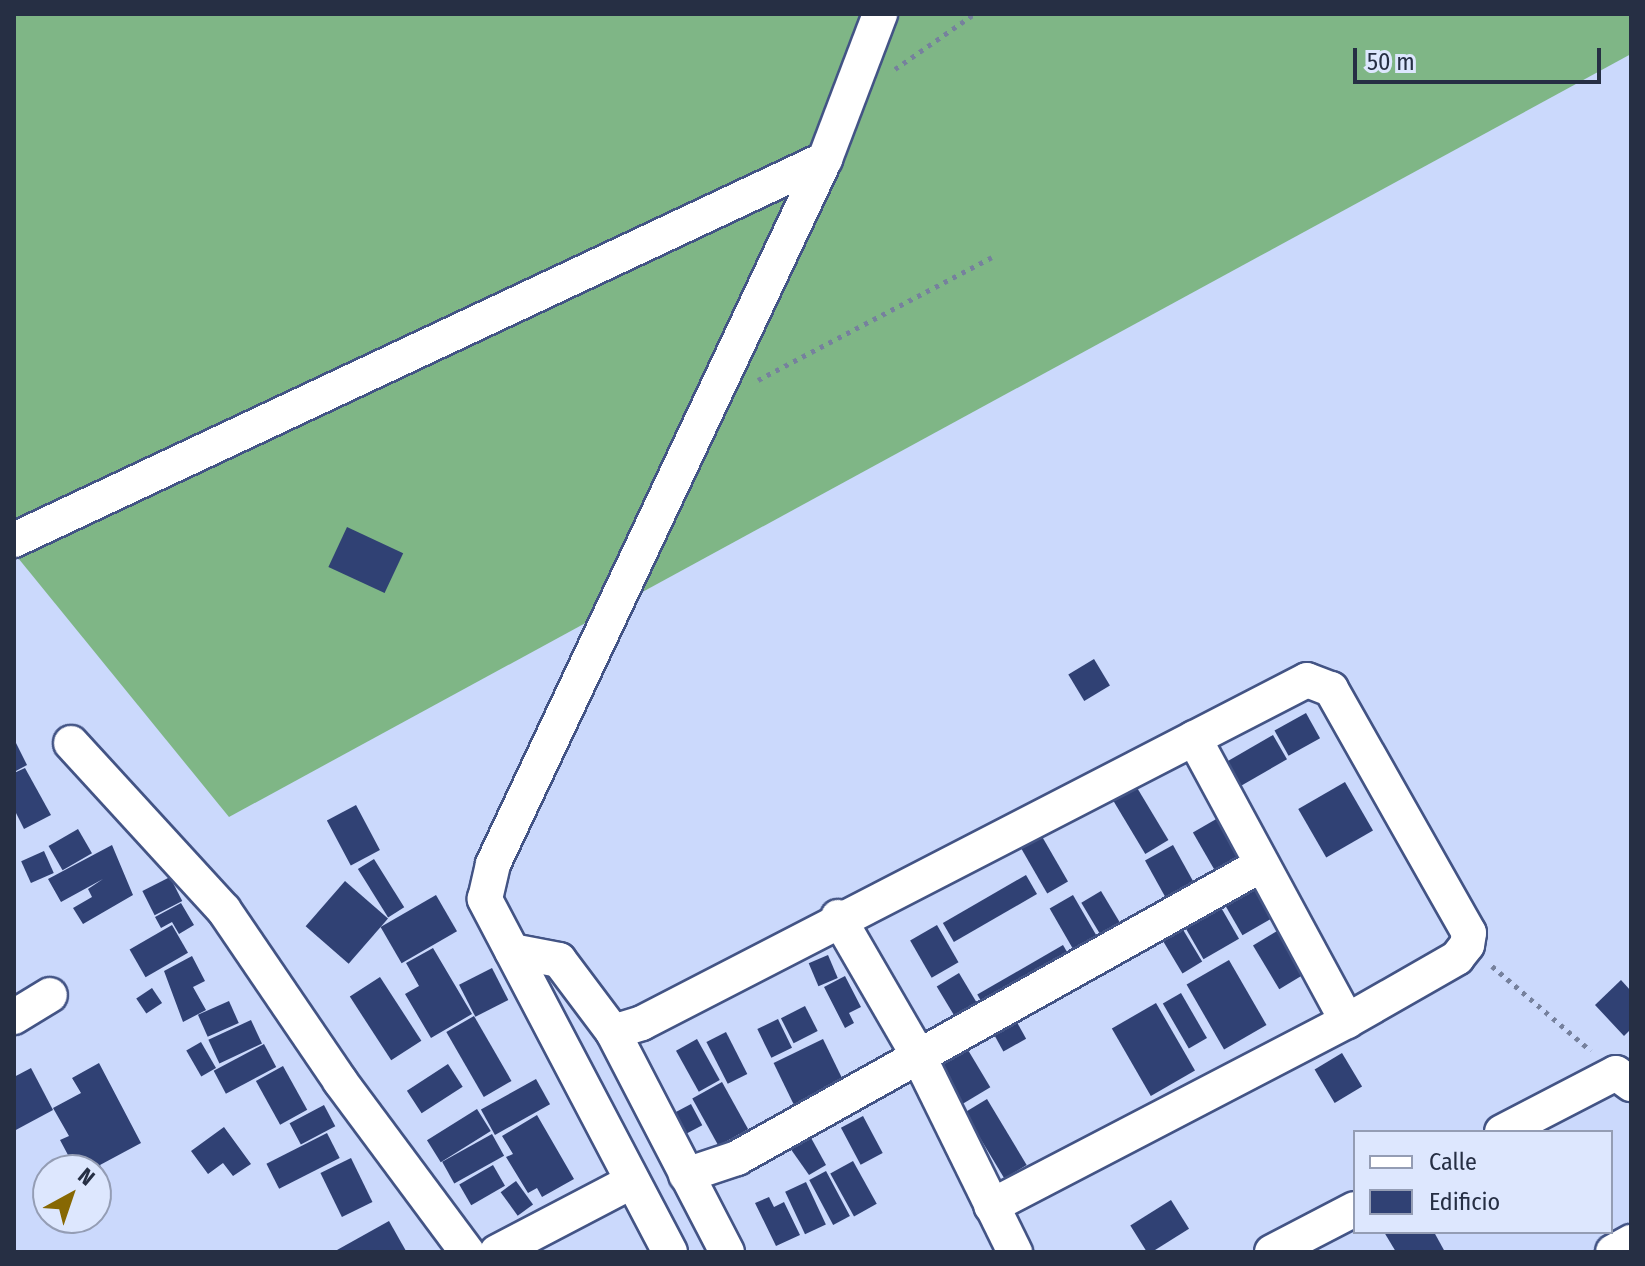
<!DOCTYPE html>
<html>
<head>
<meta charset="utf-8">
<style>
	body { margin:0 }
	#map { position:relative; width:1645px; height:1266px; overflow:hidden; background:#cbd9fc; font-family:"Fira Sans Condensed",sans-serif }
	div>[style] { position:absolute }
	[style*='--x'] { left:calc(var(--x)*1px); top:calc(var(--y)*1px); width:calc(var(--w)*1px); rotate:calc(var(--a)*1deg) }
	.forest>* { inset:0; background:#7fb686 }
	.building>* { inset:0; background:#304174; transform-origin:0 0 }
	.path>* { height:5px; margin-top:-2.5px; transform-origin:0; background:repeating-linear-gradient(90deg,#76819d 0 4px,transparent 0 10px) }
	.roads { filter:drop-shadow(2px 0 #435485) drop-shadow(-2px 0 #435485) drop-shadow(0 2px #435485) drop-shadow(0 -2px #435485) }
	.minor>* { height:34px; margin:-17px; padding:0 17px; transform-origin:17px; border-radius:17px; background:#fff }
	span { translate:-50% -50%; white-space:nowrap; text-align:center; line-height:1.15; -webkit-text-stroke:8px #dde7fe; paint-order:stroke }
	.frame { position:absolute; inset:0; border:16px solid #262f44; pointer-events:none }
	.legend { position:absolute; left:1353px; top:1130px; width:260px; height:104px; box-sizing:border-box; background:#dde7fe; border:2px solid #949db4; margin:0; padding:10px 14px; list-style:none; font-size:24px; color:#262f44 }
	.legend li { display:flex; align-items:center; gap:16px; height:40px }
	.legend b { width:40px; border:2px solid #949db4 }
	.north { position:absolute; left:32px; top:1154px; width:80px; height:80px; box-sizing:border-box; background:#dde7fe; border:2px solid #949db4; border-radius:50%; rotate:40deg; font-size:22px; font-weight:700; line-height:32px; text-align:center; color:#262f44 }
	.north::after { content:''; display:block; margin:auto; width:28px; height:36px; background:#876803; clip-path:polygon(50% 0,100% 100%,50% 72%,0 100%) }
	.scale { position:absolute; left:1353px; top:48px; width:248px; height:36px; box-sizing:border-box; border:4px solid #262f44; border-top:0; padding-left:10px; font-size:24px; line-height:28px; white-space:nowrap; color:#262f44; -webkit-text-stroke:6px #dde7fe; paint-order:stroke }
</style>
</head>
<body>
<div id="map">
	<div class="forest">
		<div style="clip-path:polygon(14px 14px,1631px 14px,1631px 54px,229px 817px,14px 553px)"></div>
	</div>
	<div class="building">
		<div style="left:347px;top:527px;width:62px;height:44px;rotate:25deg"></div>
		<div style="left:1094px;top:659px;width:31px;height:30px;rotate:59deg"></div>
		<div style="left:1306px;top:713px;width:29px;height:36px;rotate:61deg"></div>
		<div style="left:1273px;top:735px;width:28px;height:57px;rotate:60deg"></div>
		<div style="clip-path:polygon(14px 739px,27px 765px,14px 772px)"></div>
		<div style="clip-path:polygon(25px 768px,51px 815px,24px 829px,14px 809px,14px 773px)"></div>
		<div style="left:1345px;top:782px;width:56px;height:54px;rotate:60deg"></div>
		<div style="left:1136px;top:786px;width:63px;height:27px;rotate:59deg"></div>
		<div style="left:356px;top:805px;width:51px;height:33px;rotate:62deg"></div>
		<div style="left:1218px;top:818px;width:46px;height:29px;rotate:60deg"></div>
		<div style="left:78px;top:829px;width:28px;height:34px;rotate:60deg"></div>
		<div style="left:1040px;top:833px;width:56px;height:24px;rotate:60deg"></div>
		<div style="clip-path:polygon(112px 845px,133px 895px,83px 924px,73px 908px,92px 897px,88px 889px,103px 879px,61px 902px,48px 879px)"></div>
		<div style="left:1173px;top:845px;width:47px;height:32px;rotate:61deg"></div>
		<div style="left:44px;top:851px;width:24px;height:25px;rotate:66deg"></div>
		<div style="left:374px;top:859px;width:57px;height:19px;rotate:58deg"></div>
		<div style="left:1026px;top:875px;width:22px;height:96px;rotate:60deg"></div>
		<div style="left:170px;top:877px;width:27px;height:31px;rotate:63deg"></div>
		<div style="left:345px;top:881px;width:57px;height:60px;rotate:41deg"></div>
		<div style="left:1255px;top:883px;width:39px;height:37px;rotate:60deg"></div>
		<div style="left:1101px;top:891px;width:39px;height:23px;rotate:59deg"></div>
		<div style="left:436px;top:895px;width:42px;height:64px;rotate:60deg"></div>
		<div style="left:1073px;top:895px;width:48px;height:27px;rotate:60deg"></div>
		<div style="clip-path:polygon(181px 903px,194px 925px,179px 934px,172px 922px,161px 928px,155px 917px)"></div>
		<div style="left:1219px;top:904px;width:40px;height:41px;rotate:60deg"></div>
		<div style="left:1179px;top:923px;width:45px;height:23px;rotate:59deg"></div>
		<div style="left:172px;top:925px;width:32px;height:49px;rotate:60deg"></div>
		<div style="left:937px;top:925px;width:43px;height:31px;rotate:60deg"></div>
		<div style="left:1277px;top:931px;width:51px;height:28px;rotate:59deg"></div>
		<div style="left:1063px;top:945px;width:20px;height:99px;rotate:60deg"></div>
		<div style="clip-path:polygon(433px 948px,472px 1014px,431px 1038px,405px 994px,419px 986px,406px 963px)"></div>
		<div style="left:828px;top:955px;width:25px;height:21px;rotate:67deg"></div>
		<div style="clip-path:polygon(192px 956px,205px 981px,193px 987px,206px 1010px,183px 1022px,164px 971px)"></div>
		<div style="left:1229px;top:960px;width:75px;height:49px;rotate:60deg"></div>
		<div style="left:492px;top:968px;width:36px;height:37px;rotate:63deg"></div>
		<div style="left:959px;top:973px;width:41px;height:26px;rotate:59deg"></div>
		<div style="clip-path:polygon(845px 976px,861px 1007px,849px 1013px,854px 1023px,845px 1028px,824px 987px)"></div>
		<div style="left:380px;top:977px;width:76px;height:36px;rotate:57deg"></div>
		<div style="clip-path:polygon(1621px 980px,1631px 991px,1631px 1029px,1624px 1036px,1595px 1005px)"></div>
		<div style="left:152px;top:988px;width:18px;height:19px;rotate:56deg"></div>
		<div style="left:1181px;top:993px;width:52px;height:21px;rotate:60deg"></div>
		<div style="left:229px;top:1001px;width:24px;height:34px;rotate:66deg"></div>
		<div style="left:1156px;top:1003px;width:78px;height:51px;rotate:60deg"></div>
		<div style="left:805px;top:1006px;width:28px;height:27px;rotate:63deg"></div>
		<div style="left:474px;top:1016px;width:75px;height:32px;rotate:60deg"></div>
		<div style="left:1014px;top:1017px;width:25px;height:26px;rotate:61deg"></div>
		<div style="left:778px;top:1019px;width:32px;height:23px;rotate:64deg"></div>
		<div style="left:251px;top:1020px;width:26px;height:47px;rotate:65deg"></div>
		<div style="left:726px;top:1032px;width:47px;height:22px;rotate:63deg"></div>
		<div style="left:697px;top:1039px;width:47px;height:24px;rotate:61deg"></div>
		<div style="left:823px;top:1039px;width:55px;height:55px;rotate:64deg"></div>
		<div style="left:962px;top:1040px;width:55px;height:34px;rotate:59deg"></div>
		<div style="left:201px;top:1042px;width:30px;height:17px;rotate:60deg"></div>
		<div style="left:264px;top:1044px;width:26px;height:57px;rotate:62deg"></div>
		<div style="left:1342px;top:1053px;width:39px;height:32px;rotate:59deg"></div>
		<div style="clip-path:polygon(99px 1063px,141px 1143px,100px 1165px,109px 1181px,96px 1188px,96px 1170px,76px 1170px,60px 1140px,69px 1136px,53px 1108px,81px 1093px,72px 1078px)"></div>
		<div style="left:448px;top:1064px;width:27px;height:49px;rotate:57deg"></div>
		<div style="left:283px;top:1066px;width:50px;height:31px;rotate:61deg"></div>
		<div style="clip-path:polygon(31px 1068px,53px 1110px,14px 1131px,14px 1077px)"></div>
		<div style="left:536px;top:1079px;width:29px;height:63px;rotate:61deg"></div>
		<div style="left:722px;top:1082px;width:54px;height:34px;rotate:61deg"></div>
		<div style="left:987px;top:1099px;width:77px;height:26px;rotate:59deg"></div>
		<div style="left:691px;top:1104px;width:24px;height:23px;rotate:62deg"></div>
		<div style="left:324px;top:1105px;width:24px;height:39px;rotate:62deg"></div>
		<div style="left:477px;top:1109px;width:26px;height:59px;rotate:58deg"></div>
		<div style="clip-path:polygon(537px 1115px,574px 1179px,542px 1197px,537px 1188px,528px 1193px,506px 1157px,513px 1154px,502px 1136px)"></div>
		<div style="left:863px;top:1116px;width:42px;height:25px;rotate:62deg"></div>
		<div style="clip-path:polygon(224px 1127px,251px 1164px,233px 1176px,223px 1163px,208px 1174px,191px 1151px)"></div>
		<div style="left:327px;top:1133px;width:28px;height:68px;rotate:63deg"></div>
		<div style="left:492px;top:1134px;width:25px;height:57px;rotate:61deg"></div>
		<div style="clip-path:polygon(810px 1136px,826px 1165px,809px 1175px,790px 1148px)"></div>
		<div style="left:351px;top:1158px;width:49px;height:34px;rotate:64deg"></div>
		<div style="left:853px;top:1161px;width:49px;height:26px;rotate:61deg"></div>
		<div style="left:493px;top:1165px;width:24px;height:39px;rotate:60deg"></div>
		<div style="left:826px;top:1171px;width:51px;height:19px;rotate:62deg"></div>
		<div style="left:516px;top:1181px;width:29px;height:19px;rotate:54deg"></div>
		<div style="left:806px;top:1182px;width:47px;height:23px;rotate:65deg"></div>
		<div style="clip-path:polygon(769px 1197px,774px 1207px,784px 1202px,800px 1235px,776px 1246px,755px 1203px)"></div>
		<div style="left:1171px;top:1200px;width:34px;height:48px;rotate:58deg"></div>
		<div style="clip-path:polygon(389px 1221px,406px 1251px,338px 1252px,337px 1250px)"></div>
		<div style="clip-path:polygon(1384px 1232px,1434px 1232px,1445px 1252px,1396px 1252px)"></div>
	</div>
	<div class="path">
		<div style="--x:895;--y:69;--w:96;--a:-34.8"></div>
		<div style="--x:758;--y:380;--w:264;--a:-27.7"></div>
		<div style="--x:1492;--y:966;--w:130;--a:40.6"></div>
	</div>
	<div class="roads">
		<div class="minor">
			<div style="--x:14;--y:540;--w:896;--a:-25.16"></div>
			<div style="--x:1194;--y:738;--w:322;--a:61.6"></div>
			<div style="--x:71;--y:743;--w:226;--a:47.5"></div>
			<div style="--x:224;--y:910;--w:207;--a:55.8"></div>
			<div style="--x:340;--y:1081;--w:213;--a:53.4"></div>
			<div style="--x:838;--y:917;--w:160;--a:59.9"></div>
			<div style="--x:918;--y:1055;--w:220;--a:63.8"></div>
			<div style="--x:512;--y:951;--w:48;--a:10.8"></div>
			<div style="--x:559;--y:960;--w:90;--a:53.1"></div>
			<div style="--x:14;--y:1017;--w:42;--a:-31.4"></div>
			<div style="--x:1502;--y:1132;--w:128;--a:-27.4"></div>
			<div style="--x:1616;--y:1073;--w:19;--a:36"></div>
			<div style="--x:686;--y:1175;--w:54;--a:-18.4"></div>
			<div style="--x:737;--y:1158;--w:600;--a:-29.21"></div>
			<div style="--x:497;--y:1252;--w:151;--a:-27.6"></div>
			<div style="--x:670;--y:1252;--w:399;--a:-117.7"></div>
			<div style="--x:485;--y:899;--w:36;--a:-77"></div>
			<div style="--x:493;--y:864;--w:779;--a:-64.78"></div>
			<div style="--x:825;--y:159;--w:155;--a:-69.2"></div>
			<div style="--x:727;--y:1252;--w:248;--a:-117.4"></div>
			<div style="--x:613;--y:1032;--w:30;--a:-17"></div>
			<div style="--x:642;--y:1023;--w:748;--a:-27.28"></div>
			<div style="--x:1307;--y:680;--w:26;--a:21"></div>
			<div style="--x:1331;--y:689;--w:280;--a:60.5"></div>
			<div style="--x:1469;--y:933;--w:12;--a:99"></div>
			<div style="--x:1467;--y:945;--w:16;--a:128"></div>
			<div style="--x:1457;--y:958;--w:127;--a:150.2"></div>
			<div style="--x:1347;--y:1021;--w:401;--a:152.5"></div>
			<div style="--x:1272;--y:1252;--w:93;--a:-27.4"></div>
			<div style="--x:1613;--y:1252;--w:21;--a:-29"></div>
		</div>
	</div>
	<div class="frame"></div>
	<ul class="legend">
	<li><b style="height:10px;background:#fff"></b>Calle</li>
	<li><b style="height:22px;background:#304174"></b>Edificio</li>
	</ul>
	<div class="north">N</div>
	<div class="scale">50 m</div>
</div>
</body>
</html>
